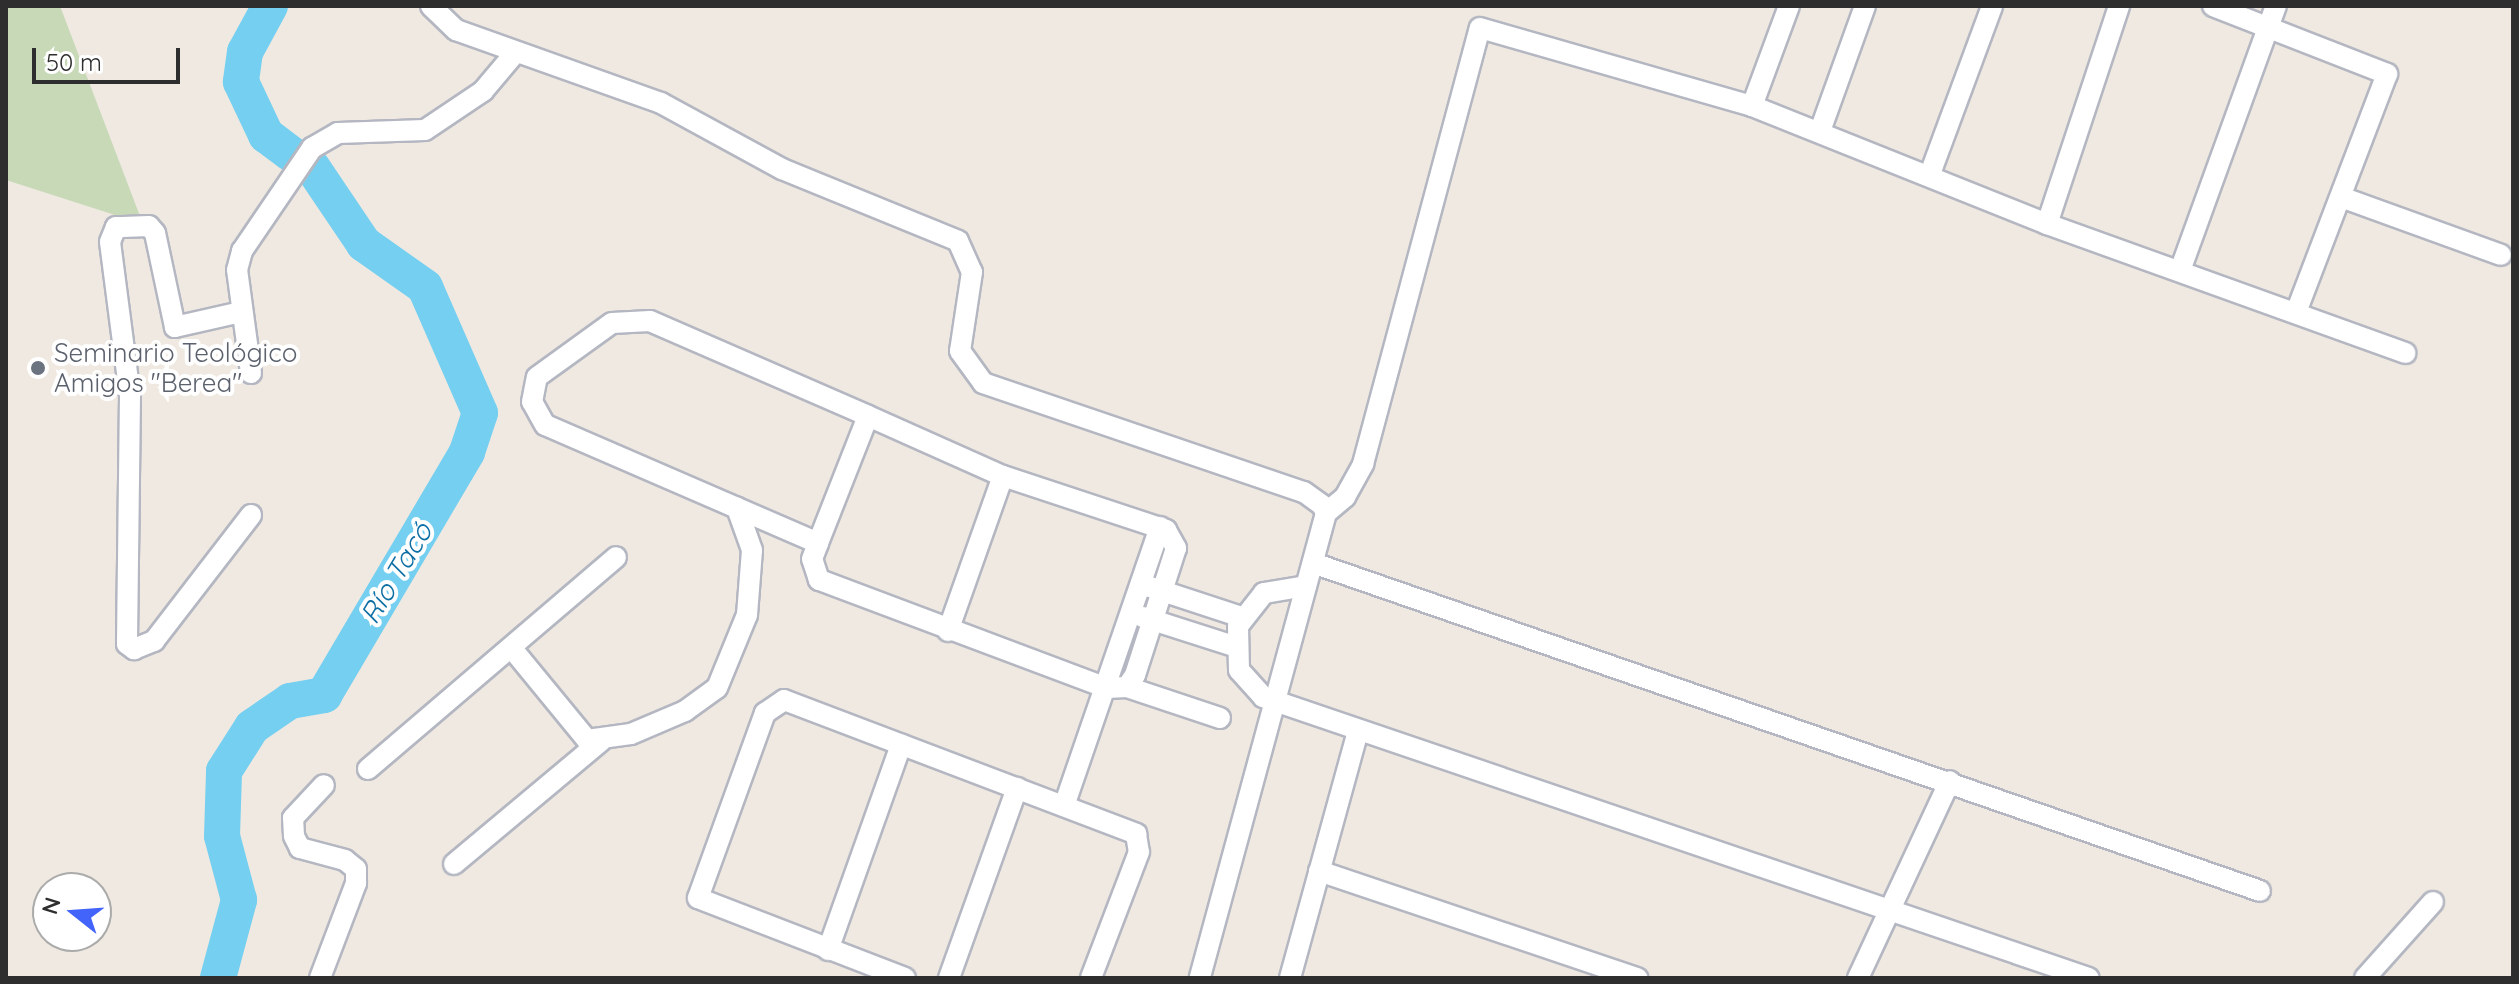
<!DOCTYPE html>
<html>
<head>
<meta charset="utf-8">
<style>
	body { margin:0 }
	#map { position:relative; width:2519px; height:984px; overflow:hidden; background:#efe9e1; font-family:Quicksand,sans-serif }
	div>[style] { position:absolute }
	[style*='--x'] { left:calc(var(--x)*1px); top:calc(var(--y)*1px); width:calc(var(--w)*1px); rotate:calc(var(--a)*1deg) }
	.cemetery>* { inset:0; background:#c8d9b8 }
	.river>* { height:36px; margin:-18px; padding:0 18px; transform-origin:18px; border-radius:18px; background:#75cff0 }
	.roads { filter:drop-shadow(2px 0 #b4b7c1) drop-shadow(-2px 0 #b4b7c1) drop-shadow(0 2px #b4b7c1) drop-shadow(0 -2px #b4b7c1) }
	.minor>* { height:20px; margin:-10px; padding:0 10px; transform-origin:10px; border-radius:10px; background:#fff }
	.dots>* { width:22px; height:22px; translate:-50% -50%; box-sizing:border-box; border:4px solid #fff; border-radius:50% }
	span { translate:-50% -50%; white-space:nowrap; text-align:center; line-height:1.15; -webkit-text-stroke:8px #fff; paint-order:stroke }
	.worship-label { font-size:26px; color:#5b616d }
	.left { translate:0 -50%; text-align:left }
	.water-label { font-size:28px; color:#0d6fa3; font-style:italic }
	.frame { position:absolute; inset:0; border:8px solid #2e2e2e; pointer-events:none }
	.north { position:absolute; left:32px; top:872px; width:80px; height:80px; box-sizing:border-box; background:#fff; border:2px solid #ababab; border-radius:50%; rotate:287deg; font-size:22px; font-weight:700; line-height:32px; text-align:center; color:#2e2e2e }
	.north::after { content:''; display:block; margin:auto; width:28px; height:36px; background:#4264fb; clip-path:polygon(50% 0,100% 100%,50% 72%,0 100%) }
	.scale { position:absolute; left:32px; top:48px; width:148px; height:36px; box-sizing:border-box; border:4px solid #2e2e2e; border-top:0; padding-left:10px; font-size:24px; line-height:28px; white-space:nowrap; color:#2e2e2e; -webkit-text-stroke:6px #fff; paint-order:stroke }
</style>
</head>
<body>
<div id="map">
	<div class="cemetery">
		<div style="clip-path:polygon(6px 6px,60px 6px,143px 224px,6px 180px)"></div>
	</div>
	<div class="river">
		<div style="--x:270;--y:6;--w:52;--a:118.5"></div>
		<div style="--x:245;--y:52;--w:30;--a:98"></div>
		<div style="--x:241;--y:82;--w:59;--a:64.7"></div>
		<div style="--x:266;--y:135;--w:31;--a:37"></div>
		<div style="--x:218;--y:978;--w:81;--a:-74.9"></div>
		<div style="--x:239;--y:900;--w:66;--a:-104.9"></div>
		<div style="--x:222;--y:836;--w:65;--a:-88.2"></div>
		<div style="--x:224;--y:771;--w:52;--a:-57.5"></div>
		<div style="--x:252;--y:727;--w:46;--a:-34.4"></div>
		<div style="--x:290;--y:701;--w:35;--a:-10"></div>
		<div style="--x:324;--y:695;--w:282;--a:-59.5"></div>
		<div style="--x:467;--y:452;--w:41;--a:-71.6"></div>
		<div style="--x:480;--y:413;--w:137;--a:-113.6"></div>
		<div style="--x:425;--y:287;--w:75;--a:-144.8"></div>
		<div style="--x:364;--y:244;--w:93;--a:-124"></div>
	</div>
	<div class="roads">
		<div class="minor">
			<div style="--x:431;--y:6;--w:35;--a:44"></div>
			<div style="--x:456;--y:30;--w:218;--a:19.6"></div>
			<div style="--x:661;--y:103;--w:138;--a:28.6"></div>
			<div style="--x:782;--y:169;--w:190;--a:22.2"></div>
			<div style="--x:958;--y:241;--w:34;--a:66"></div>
			<div style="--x:972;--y:272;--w:80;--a:98.6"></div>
			<div style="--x:960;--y:351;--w:39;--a:54"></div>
			<div style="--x:983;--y:383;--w:339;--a:18.8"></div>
			<div style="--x:1304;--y:492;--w:22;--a:36"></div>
			<div style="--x:1322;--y:505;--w:9;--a:63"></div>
			<div style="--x:1326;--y:513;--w:482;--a:105.2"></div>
			<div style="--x:2213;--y:6;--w:187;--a:21.3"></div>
			<div style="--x:2387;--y:74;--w:253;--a:110.9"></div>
			<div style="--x:1752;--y:106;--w:107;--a:-69.7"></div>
			<div style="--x:1820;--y:131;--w:133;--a:-70.2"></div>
			<div style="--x:1930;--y:174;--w:179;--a:-69.7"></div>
			<div style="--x:2341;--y:197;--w:170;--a:19.9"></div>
			<div style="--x:2047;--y:224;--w:230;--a:-71.7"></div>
			<div style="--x:2181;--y:268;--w:279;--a:-70.1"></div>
			<div style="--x:241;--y:312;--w:68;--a:167.2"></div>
			<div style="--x:175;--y:327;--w:96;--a:-102"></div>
			<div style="--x:155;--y:233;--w:9;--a:-131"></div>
			<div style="--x:149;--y:226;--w:33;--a:178"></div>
			<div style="--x:116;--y:227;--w:16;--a:112"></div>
			<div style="--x:110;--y:242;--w:155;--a:82.6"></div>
			<div style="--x:130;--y:396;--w:248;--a:90.7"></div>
			<div style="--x:127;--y:644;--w:9;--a:36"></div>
			<div style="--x:134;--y:649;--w:22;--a:-22"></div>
			<div style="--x:154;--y:641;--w:159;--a:-52.4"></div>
			<div style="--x:251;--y:373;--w:104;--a:-97.7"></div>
			<div style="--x:237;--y:270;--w:20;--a:-75"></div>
			<div style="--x:242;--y:251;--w:125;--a:-55.8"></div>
			<div style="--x:312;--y:148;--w:30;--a:-30"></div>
			<div style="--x:338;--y:133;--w:87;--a:-2"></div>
			<div style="--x:425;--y:130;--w:70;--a:-33.9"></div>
			<div style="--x:483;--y:91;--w:50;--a:-49.9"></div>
			<div style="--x:1326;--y:513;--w:25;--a:-40"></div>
			<div style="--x:1345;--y:497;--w:38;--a:-61"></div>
			<div style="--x:1363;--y:464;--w:451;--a:-75"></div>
			<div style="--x:1480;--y:28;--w:283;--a:16"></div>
			<div style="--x:1752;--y:106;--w:318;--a:21.8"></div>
			<div style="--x:2047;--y:224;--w:381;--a:19.8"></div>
			<div style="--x:818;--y:543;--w:297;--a:-156.6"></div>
			<div style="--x:545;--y:425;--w:26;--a:-119"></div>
			<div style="--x:532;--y:402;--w:25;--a:-79"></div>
			<div style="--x:537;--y:377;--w:92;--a:-35.8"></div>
			<div style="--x:612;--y:323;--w:38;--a:-3"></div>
			<div style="--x:650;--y:321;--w:238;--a:23.5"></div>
			<div style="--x:868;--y:416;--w:148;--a:24"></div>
			<div style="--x:1003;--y:476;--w:172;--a:18.3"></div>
			<div style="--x:1166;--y:530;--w:21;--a:61"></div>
			<div style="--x:1176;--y:548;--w:133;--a:107.9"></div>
			<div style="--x:1135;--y:675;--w:14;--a:124"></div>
			<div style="--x:1127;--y:687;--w:20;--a:177"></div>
			<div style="--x:1107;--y:688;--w:308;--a:-159.4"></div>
			<div style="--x:819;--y:580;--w:22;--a:-108"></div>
			<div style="--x:812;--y:559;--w:17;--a:-69"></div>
			<div style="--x:818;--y:543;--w:136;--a:-68.5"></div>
			<div style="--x:1313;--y:563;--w:1002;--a:19.1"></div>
			<div style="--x:1306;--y:586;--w:43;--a:170.5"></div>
			<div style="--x:1264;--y:593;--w:42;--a:128.2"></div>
			<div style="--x:1238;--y:626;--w:44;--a:88.7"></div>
			<div style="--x:1239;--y:670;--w:36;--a:48"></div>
			<div style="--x:1263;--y:697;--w:872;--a:18.79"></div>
			<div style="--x:1150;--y:587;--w:97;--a:18.1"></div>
			<div style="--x:1143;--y:617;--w:96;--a:17.7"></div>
			<div style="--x:948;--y:631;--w:164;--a:-70.5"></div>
			<div style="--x:514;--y:651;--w:115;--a:50.6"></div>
			<div style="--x:587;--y:740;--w:44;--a:-7.8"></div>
			<div style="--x:631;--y:734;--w:59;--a:-23.1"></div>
			<div style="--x:685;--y:711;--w:39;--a:-36"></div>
			<div style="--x:717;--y:688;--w:79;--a:-67.7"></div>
			<div style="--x:747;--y:615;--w:65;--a:-85.6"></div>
			<div style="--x:752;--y:550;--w:45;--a:-109.7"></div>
			<div style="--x:1127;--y:687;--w:98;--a:18.4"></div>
			<div style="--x:368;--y:769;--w:326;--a:-40.5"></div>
			<div style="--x:1064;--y:806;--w:295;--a:-71"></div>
			<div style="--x:454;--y:864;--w:192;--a:-39.9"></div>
			<div style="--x:1319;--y:871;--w:336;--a:18.6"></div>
			<div style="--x:828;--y:950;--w:218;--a:-70.4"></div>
			<div style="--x:320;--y:978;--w:102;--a:-69.2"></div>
			<div style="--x:356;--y:883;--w:14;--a:-90"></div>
			<div style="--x:356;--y:869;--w:14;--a:-141"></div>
			<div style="--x:345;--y:860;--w:47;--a:-165.1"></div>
			<div style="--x:300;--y:848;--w:13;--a:-117"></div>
			<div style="--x:294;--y:836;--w:18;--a:-93"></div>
			<div style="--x:293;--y:818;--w:45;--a:-46.8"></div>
			<div style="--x:905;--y:978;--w:222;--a:-158.9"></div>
			<div style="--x:698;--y:898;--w:197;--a:-70.1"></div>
			<div style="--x:765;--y:713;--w:23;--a:-34"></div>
			<div style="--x:784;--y:700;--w:377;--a:20.8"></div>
			<div style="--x:1136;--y:834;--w:18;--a:81"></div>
			<div style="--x:1139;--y:852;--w:135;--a:110.9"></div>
			<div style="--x:949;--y:978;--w:202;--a:-70.3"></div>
			<div style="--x:1290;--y:978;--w:256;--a:-74.6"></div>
			<div style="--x:1858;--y:978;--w:217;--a:-65"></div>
			<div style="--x:2365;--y:978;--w:102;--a:-48.2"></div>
		</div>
	</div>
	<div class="dots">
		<div style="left:38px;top:368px;background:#6b7280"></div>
	</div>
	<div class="worship-label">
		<span class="left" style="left:54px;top:368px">Seminario Teológico<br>Amigos "Berea"</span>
	</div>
	<div class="water-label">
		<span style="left:396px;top:573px;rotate:-59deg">Río Tacó</span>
	</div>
	<div class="frame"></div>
	<div class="north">N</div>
	<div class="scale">50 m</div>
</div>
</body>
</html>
